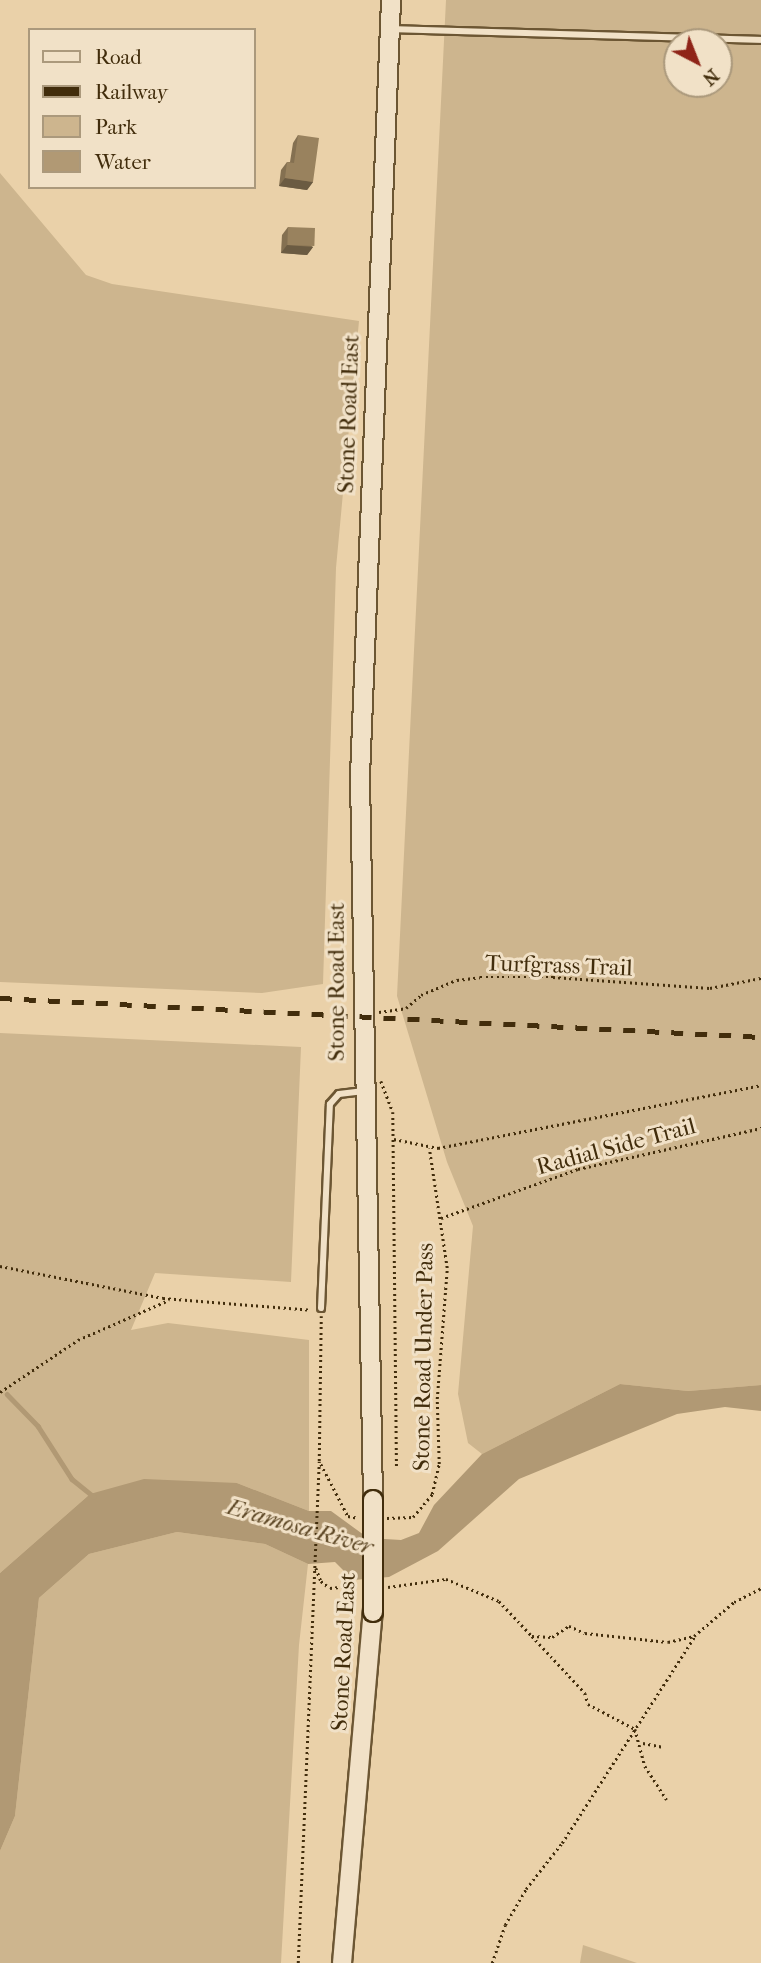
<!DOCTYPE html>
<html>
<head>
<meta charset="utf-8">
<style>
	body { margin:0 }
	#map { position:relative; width:761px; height:1963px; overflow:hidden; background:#ead1a9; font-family:"IM FELL French Canon",serif }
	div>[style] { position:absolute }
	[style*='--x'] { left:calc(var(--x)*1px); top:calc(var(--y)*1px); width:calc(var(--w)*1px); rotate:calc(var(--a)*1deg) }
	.green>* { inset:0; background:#cdb58e }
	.water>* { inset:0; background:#b19974 }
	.stream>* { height:4.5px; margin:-2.25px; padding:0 2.25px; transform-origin:2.25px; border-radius:2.25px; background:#b19974 }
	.path>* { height:2.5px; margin-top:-1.25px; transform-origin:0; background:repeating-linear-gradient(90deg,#422d0c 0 2px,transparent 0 5.5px) }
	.roads { filter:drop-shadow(2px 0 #6c5633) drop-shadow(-2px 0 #6c5633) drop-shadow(0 2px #6c5633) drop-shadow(0 -2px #6c5633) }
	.lane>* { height:6px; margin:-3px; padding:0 3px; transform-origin:3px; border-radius:3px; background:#f1e1c7 }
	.secondary>* { height:18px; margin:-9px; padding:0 9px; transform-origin:9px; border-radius:9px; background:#f1e1c7 }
	.rail>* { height:4.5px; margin-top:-2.25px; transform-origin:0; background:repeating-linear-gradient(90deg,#422d0c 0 12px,transparent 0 24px) }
	.bridges { filter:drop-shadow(2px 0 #422d0c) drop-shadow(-2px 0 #422d0c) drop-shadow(0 2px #422d0c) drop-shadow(0 -2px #422d0c) }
	.secondary-bridge>* { height:18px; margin:-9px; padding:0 9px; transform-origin:9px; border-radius:9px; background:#f1e1c7 }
	.wall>* { inset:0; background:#847051 }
	.shaded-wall>* { inset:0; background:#6b5b42 }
	.building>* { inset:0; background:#99825e; transform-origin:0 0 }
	span { translate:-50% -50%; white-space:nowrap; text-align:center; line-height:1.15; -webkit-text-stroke:6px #f1e1c7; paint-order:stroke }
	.street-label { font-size:23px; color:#422d0c }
	.water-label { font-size:24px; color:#5e4826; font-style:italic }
	.legend { position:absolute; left:28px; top:28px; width:228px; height:161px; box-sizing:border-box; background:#f1e1c7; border:2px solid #ab997c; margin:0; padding:9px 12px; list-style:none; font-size:21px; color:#422d0c }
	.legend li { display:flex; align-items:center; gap:14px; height:35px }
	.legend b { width:35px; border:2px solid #ab997c }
	.north { position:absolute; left:663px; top:28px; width:70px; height:70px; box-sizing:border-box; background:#f1e1c7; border:2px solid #ab997c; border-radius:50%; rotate:138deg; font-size:19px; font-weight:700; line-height:28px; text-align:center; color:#422d0c }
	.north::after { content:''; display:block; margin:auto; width:24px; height:32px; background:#8f2418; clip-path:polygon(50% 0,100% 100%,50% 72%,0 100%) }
</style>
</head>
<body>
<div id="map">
	<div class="green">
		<div style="clip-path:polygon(evenodd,446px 0,761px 0,761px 1385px,688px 1391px,620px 1384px,482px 1454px,468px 1443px,458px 1394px,473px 1226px,447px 1162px,397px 996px,446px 0,677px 42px,719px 42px,719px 84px,677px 84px,677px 42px)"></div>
		<div style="clip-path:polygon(0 173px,86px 275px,112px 284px,359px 321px,336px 568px,323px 984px,262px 993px,0 982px)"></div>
		<div style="clip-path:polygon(0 1033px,301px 1047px,291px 1282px,155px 1273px,131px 1330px,168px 1323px,309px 1340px,309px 1511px,237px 1483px,90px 1494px,0 1573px)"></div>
		<div style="clip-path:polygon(177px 1532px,265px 1544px,308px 1564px,299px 1645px,281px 1963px,0 1963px,0 1851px,15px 1816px,39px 1598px,89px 1554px)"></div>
		<div style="clip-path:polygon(583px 1945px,637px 1963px,580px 1963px)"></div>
	</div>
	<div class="water">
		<div style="clip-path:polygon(620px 1384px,688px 1391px,761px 1385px,761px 1411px,725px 1407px,677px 1414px,519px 1479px,438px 1551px,389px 1577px,353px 1580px,335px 1562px,308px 1564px,265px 1544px,177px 1532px,89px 1554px,39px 1598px,15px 1816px,0 1851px,0 1573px,90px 1494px,144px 1479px,237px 1483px,309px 1511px,331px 1511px,368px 1538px,401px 1540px,419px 1533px,434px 1505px,482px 1454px)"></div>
	</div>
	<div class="stream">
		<div style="--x:7;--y:1394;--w:45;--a:45.9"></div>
		<div style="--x:38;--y:1426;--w:63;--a:57.3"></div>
		<div style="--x:72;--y:1479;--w:28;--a:39"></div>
	</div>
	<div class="path">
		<div style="--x:379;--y:1012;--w:27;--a:-8"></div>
		<div style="--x:406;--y:1008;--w:20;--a:-41"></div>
		<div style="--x:421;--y:995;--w:39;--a:-23"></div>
		<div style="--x:457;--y:980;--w:23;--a:-7"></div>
		<div style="--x:480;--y:977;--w:73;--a:0"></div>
		<div style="--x:553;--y:977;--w:157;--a:4"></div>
		<div style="--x:710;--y:988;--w:52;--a:-11.1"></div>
		<div style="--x:381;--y:1081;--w:33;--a:69"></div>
		<div style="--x:393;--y:1112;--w:354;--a:89.4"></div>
		<div style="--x:394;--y:1139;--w:45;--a:11.6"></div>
		<div style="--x:438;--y:1148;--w:329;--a:-11"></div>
		<div style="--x:441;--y:1218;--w:145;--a:-19.7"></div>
		<div style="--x:578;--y:1169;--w:188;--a:-12.6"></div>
		<div style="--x:0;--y:1266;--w:166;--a:11.1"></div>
		<div style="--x:163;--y:1298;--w:148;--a:4.6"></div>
		<div style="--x:0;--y:1392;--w:94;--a:-33.7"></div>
		<div style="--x:78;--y:1340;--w:99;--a:-23.7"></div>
		<div style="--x:321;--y:1464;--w:59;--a:62.6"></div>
		<div style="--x:348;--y:1516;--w:11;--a:10"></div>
		<div style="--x:387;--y:1518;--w:26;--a:-2"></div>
		<div style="--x:413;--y:1517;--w:30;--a:-50"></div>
		<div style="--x:432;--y:1494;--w:31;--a:-77"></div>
		<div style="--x:439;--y:1464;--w:65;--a:-91.8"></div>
		<div style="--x:437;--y:1399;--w:131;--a:-85.6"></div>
		<div style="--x:447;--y:1268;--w:121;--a:-98.5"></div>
		<div style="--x:316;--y:1568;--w:14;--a:69"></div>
		<div style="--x:321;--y:1581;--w:11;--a:38"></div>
		<div style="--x:330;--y:1588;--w:27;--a:-6"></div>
		<div style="--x:388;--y:1587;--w:59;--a:-7.9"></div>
		<div style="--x:446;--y:1579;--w:57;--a:22.5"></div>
		<div style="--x:499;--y:1601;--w:48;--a:46.7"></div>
		<div style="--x:532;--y:1636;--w:20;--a:3"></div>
		<div style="--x:552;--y:1637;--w:20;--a:-33"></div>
		<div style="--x:569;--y:1626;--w:17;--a:24"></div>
		<div style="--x:585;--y:1633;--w:83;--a:6.2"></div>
		<div style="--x:668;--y:1642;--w:27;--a:-13"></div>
		<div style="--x:694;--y:1636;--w:52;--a:-40.4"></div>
		<div style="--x:734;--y:1602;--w:30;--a:-27"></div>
		<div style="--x:532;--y:1636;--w:78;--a:47.1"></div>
		<div style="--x:585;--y:1693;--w:11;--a:75"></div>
		<div style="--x:588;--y:1704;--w:53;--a:28"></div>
		<div style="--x:635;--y:1729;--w:38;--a:75"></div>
		<div style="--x:645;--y:1766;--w:40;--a:57.1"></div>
		<div style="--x:643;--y:1743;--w:21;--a:11"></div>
		<div style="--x:298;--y:1963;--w:502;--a:-87.6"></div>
		<div style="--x:319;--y:1461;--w:145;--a:-89.2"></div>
		<div style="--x:492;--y:1963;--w:40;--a:-71.1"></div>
		<div style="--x:505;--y:1925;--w:42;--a:-59.7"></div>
		<div style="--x:526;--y:1889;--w:58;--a:-52"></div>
		<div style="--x:562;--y:1843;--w:245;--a:-57.3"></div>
	</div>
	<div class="roads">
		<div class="lane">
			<div style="--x:392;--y:29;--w:369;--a:1.7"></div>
			<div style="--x:321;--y:1308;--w:204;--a:-87.5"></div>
			<div style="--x:330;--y:1104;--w:13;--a:-48"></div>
			<div style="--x:339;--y:1094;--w:23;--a:-7"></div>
		</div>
		<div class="secondary">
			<div style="--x:373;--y:1500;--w:724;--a:-91.03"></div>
			<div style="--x:360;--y:776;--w:777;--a:-87.71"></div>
			<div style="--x:342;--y:1963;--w:352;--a:-85"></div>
		</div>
	</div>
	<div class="rail">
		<div style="--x:0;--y:998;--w:762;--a:2.93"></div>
	</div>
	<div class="bridges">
		<div class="secondary-bridge">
			<div style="--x:373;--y:1500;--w:112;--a:90"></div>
		</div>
	</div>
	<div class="wall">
		<div style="clip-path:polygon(298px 135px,313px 182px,307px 190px,279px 186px,281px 170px,287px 162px,290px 162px,293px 143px)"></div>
		<div style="clip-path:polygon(288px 227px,313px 247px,307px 255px,281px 253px,282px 235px)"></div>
	</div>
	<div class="shaded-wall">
		<div style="clip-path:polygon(285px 178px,313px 182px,307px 190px,279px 186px)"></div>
		<div style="clip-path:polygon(287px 245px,313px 247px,307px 255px,281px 253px)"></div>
	</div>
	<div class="building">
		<div style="clip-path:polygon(298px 135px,319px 138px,313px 182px,285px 178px,287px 162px,294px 163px)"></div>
		<div style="left:288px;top:227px;width:27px;height:18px;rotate:2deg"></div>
	</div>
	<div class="street-label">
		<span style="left:349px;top:414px;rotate:-88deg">Stone Road East</span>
		<span style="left:559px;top:966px;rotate:2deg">Turfgrass Trail</span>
		<span style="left:337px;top:982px;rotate:-90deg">Stone Road East</span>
		<span style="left:616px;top:1147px;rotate:-15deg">Radial Side Trail</span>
		<span style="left:424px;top:1357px;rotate:-89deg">Stone Road Under Pass</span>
		<span style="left:344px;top:1652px;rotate:-87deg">Stone Road East</span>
	</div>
	<div class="water-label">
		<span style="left:300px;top:1527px;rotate:16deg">Eramosa River</span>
	</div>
	<ul class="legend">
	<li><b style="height:9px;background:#f1e1c7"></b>Road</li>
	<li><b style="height:9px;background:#422d0c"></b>Railway</li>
	<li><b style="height:19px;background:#cdb58e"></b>Park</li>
	<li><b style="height:19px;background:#b19974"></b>Water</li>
	</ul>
	<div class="north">N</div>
</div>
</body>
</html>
